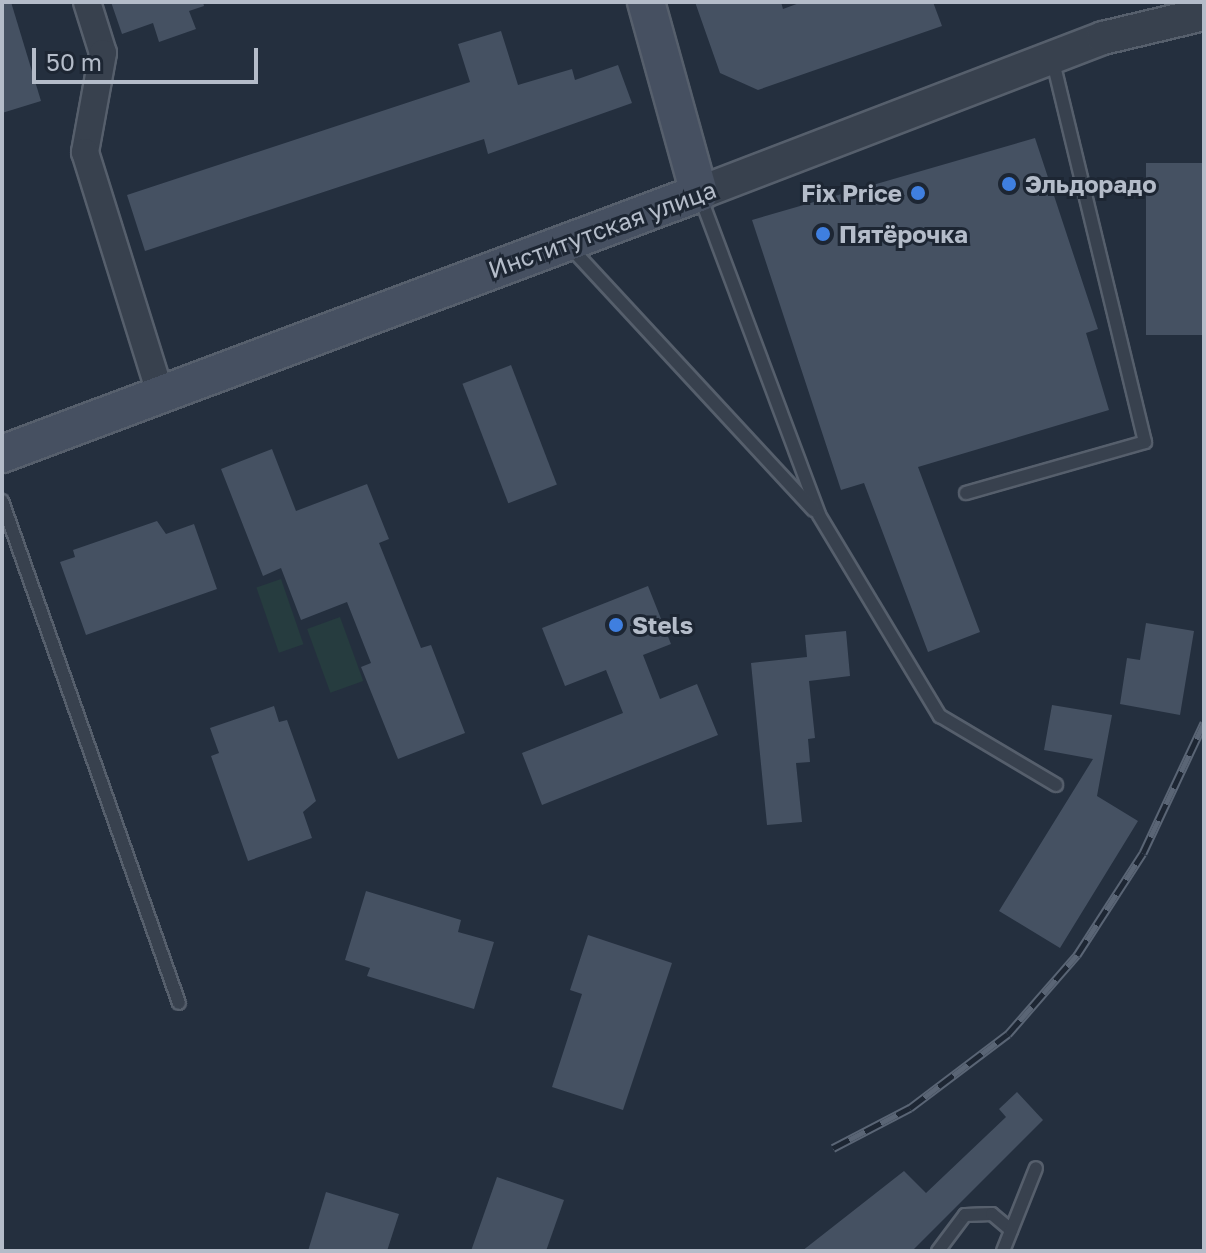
<!DOCTYPE html>
<html>
<head>
<meta charset="utf-8">
<style>
	body { margin:0 }
	#map { position:relative; width:1206px; height:1253px; overflow:hidden; background:#242f3e; font-family:"Golos Text",sans-serif }
	div>[style] { position:absolute }
	[style*='--x'] { left:calc(var(--x)*1px); top:calc(var(--y)*1px); width:calc(var(--w)*1px); rotate:calc(var(--a)*1deg) }
	.green>* { inset:0; background:#263c3f; transform-origin:0 0 }
	.building>* { inset:0; background:#455162; transform-origin:0 0 }
	.roads { filter:drop-shadow(2px 0 #565f6c) drop-shadow(-2px 0 #565f6c) drop-shadow(0 2px #565f6c) drop-shadow(0 -2px #565f6c) }
	.service>* { height:12px; margin:-6px; padding:0 6px; transform-origin:6px; border-radius:6px; background:#38414e }
	.minor>* { height:26px; margin:-13px; padding:0 13px; transform-origin:13px; border-radius:13px; background:#38414e }
	.tertiary>* { height:32px; margin:-16px; padding:0 16px; transform-origin:16px; border-radius:16px; background:#38414e }
	.secondary>* { height:36px; margin:-18px; padding:0 18px; transform-origin:18px; border-radius:18px; background:#465061 }
	.rail>* { height:9px; margin-top:-4.5px; transform-origin:0; background:repeating-linear-gradient(90deg,#1d2633 0 18px,#5a6575 0 36px); box-sizing:border-box; border-block:2px solid #5a6575 }
	.dots>* { width:22px; height:22px; translate:-50% -50%; box-sizing:border-box; border:4px solid #1d2633; border-radius:50% }
	span { translate:-50% -50%; white-space:nowrap; text-align:center; line-height:1.15; -webkit-text-stroke:6px #1d2633; paint-order:stroke }
	.poi-label { font-size:24px; color:#b4bcc9; font-weight:700 }
	.left { translate:0 -50%; text-align:left }
	.right { translate:-100% -50%; text-align:right }
	.street-label { font-size:24px; color:#b4bcc9 }
	.frame { position:absolute; inset:0; border:4px solid #b4bcc9; pointer-events:none }
	.scale { position:absolute; left:32px; top:48px; width:226px; height:36px; box-sizing:border-box; border:4px solid #b4bcc9; border-top:0; padding-left:10px; font-size:24px; line-height:28px; white-space:nowrap; color:#b4bcc9; -webkit-text-stroke:6px #1d2633; paint-order:stroke }
</style>
</head>
<body>
<div id="map">
	<div class="green">
		<div style="left:281px;top:579px;width:69px;height:26px;rotate:71deg"></div>
		<div style="left:340px;top:617px;width:68px;height:35px;rotate:70deg"></div>
	</div>
	<div class="building">
		<div style="clip-path:polygon(2px 2px,11px 2px,41px 101px,2px 113px)"></div>
		<div style="clip-path:polygon(111px 2px,203px 2px,204px 6px,189px 11px,196px 29px,159px 42px,153px 23px,122px 34px)"></div>
		<div style="clip-path:polygon(695px 2px,781px 2px,783px 9px,802px 2px,933px 2px,942px 26px,758px 90px,720px 73px)"></div>
		<div style="clip-path:polygon(501px 31px,518px 85px,572px 69px,575px 80px,618px 65px,632px 103px,488px 154px,484px 139px,145px 251px,127px 195px,470px 82px,458px 44px)"></div>
		<div style="clip-path:polygon(1035px 138px,1098px 329px,1086px 333px,1109px 410px,918px 467px,980px 632px,928px 652px,864px 483px,841px 490px,752px 220px)"></div>
		<div style="left:1204px;top:163px;width:172px;height:58px;rotate:90deg"></div>
		<div style="left:511px;top:365px;width:128px;height:52px;rotate:69deg"></div>
		<div style="clip-path:polygon(272px 449px,296px 511px,367px 484px,389px 539px,379px 543px,421px 648px,431px 645px,465px 733px,398px 759px,361px 667px,371px 663px,347px 602px,301px 620px,281px 568px,263px 576px,221px 469px)"></div>
		<div style="clip-path:polygon(157px 521px,166px 534px,194px 524px,217px 589px,86px 635px,60px 562px,75px 557px,73px 550px)"></div>
		<div style="clip-path:polygon(648px 586px,671px 644px,643px 655px,660px 699px,697px 684px,718px 735px,542px 805px,522px 753px,623px 713px,606px 670px,565px 686px,542px 628px)"></div>
		<div style="clip-path:polygon(1146px 623px,1194px 631px,1180px 715px,1120px 704px,1127px 658px,1140px 660px)"></div>
		<div style="clip-path:polygon(846px 631px,850px 676px,809px 681px,815px 738px,808px 739px,810px 762px,796px 763px,802px 822px,767px 825px,751px 663px,807px 657px,805px 635px)"></div>
		<div style="clip-path:polygon(1052px 705px,1112px 715px,1097px 796px,1138px 821px,1060px 948px,999px 911px,1093px 759px,1044px 750px)"></div>
		<div style="clip-path:polygon(274px 706px,279px 722px,287px 720px,316px 801px,303px 812px,312px 838px,248px 861px,211px 756px,219px 753px,210px 728px)"></div>
		<div style="clip-path:polygon(366px 891px,461px 920px,458px 932px,494px 942px,474px 1009px,367px 976px,370px 968px,345px 960px)"></div>
		<div style="clip-path:polygon(588px 935px,672px 963px,623px 1110px,552px 1087px,582px 994px,570px 990px)"></div>
		<div style="clip-path:polygon(1017px 1092px,1043px 1120px,912px 1251px,802px 1251px,904px 1171px,926px 1193px,1006px 1117px,999px 1109px)"></div>
		<div style="clip-path:polygon(497px 1177px,564px 1200px,546px 1251px,471px 1251px)"></div>
		<div style="clip-path:polygon(326px 1192px,399px 1214px,387px 1251px,308px 1251px)"></div>
	</div>
	<div class="roads">
		<div class="service">
			<div style="--x:700;--y:196;--w:340;--a:69.5"></div>
			<div style="--x:819;--y:515;--w:235;--a:59"></div>
			<div style="--x:940;--y:716;--w:135;--a:30.7"></div>
			<div style="--x:571;--y:248;--w:357;--a:47.2"></div>
			<div style="--x:966;--y:493;--w:186;--a:-15.9"></div>
			<div style="--x:1145;--y:442;--w:395;--a:-103.6"></div>
			<div style="--x:2;--y:501;--w:532;--a:70.58"></div>
			<div style="--x:938;--y:1251;--w:45;--a:-53.1"></div>
			<div style="--x:965;--y:1215;--w:27;--a:-2"></div>
			<div style="--x:992;--y:1214;--w:25;--a:40"></div>
			<div style="--x:1003;--y:1251;--w:89;--a:-68.3"></div>
		</div>
		<div class="minor">
			<div style="--x:87;--y:2;--w:53;--a:72.6"></div>
			<div style="--x:103;--y:53;--w:101;--a:100.3"></div>
			<div style="--x:85;--y:152;--w:252;--a:72.7"></div>
		</div>
		<div class="tertiary">
			<div style="--x:699;--y:193;--w:433;--a:-21"></div>
			<div style="--x:1103;--y:38;--w:104;--a:-13.4"></div>
		</div>
		<div class="secondary">
			<div style="--x:2;--y:454;--w:744;--a:-20.53"></div>
			<div style="--x:699;--y:193;--w:198;--a:-105.5"></div>
		</div>
	</div>
	<div class="rail">
		<div style="--x:833;--y:1148;--w:87;--a:-27.5"></div>
		<div style="--x:910;--y:1108;--w:123;--a:-37.1"></div>
		<div style="--x:1008;--y:1034;--w:105;--a:-48.9"></div>
		<div style="--x:1077;--y:955;--w:121;--a:-57.1"></div>
		<div style="--x:1143;--y:853;--w:144;--a:-64.9"></div>
	</div>
	<div class="dots">
		<div style="left:1009px;top:184px;background:#3f7fe0"></div>
		<div style="left:918px;top:193px;background:#3f7fe0"></div>
		<div style="left:823px;top:234px;background:#3f7fe0"></div>
		<div style="left:616px;top:625px;background:#3f7fe0"></div>
	</div>
	<div class="poi-label">
		<span class="left" style="left:1025px;top:184px">Эльдорадо</span>
		<span class="right" style="left:902px;top:193px">Fix Price</span>
		<span class="left" style="left:839px;top:234px">Пятёрочка</span>
		<span class="left" style="left:632px;top:625px">Stels</span>
	</div>
	<div class="street-label">
		<span style="left:602px;top:229px;rotate:-20deg">Институтская улица</span>
	</div>
	<div class="frame"></div>
	<div class="scale">50 m</div>
</div>
</body>
</html>
